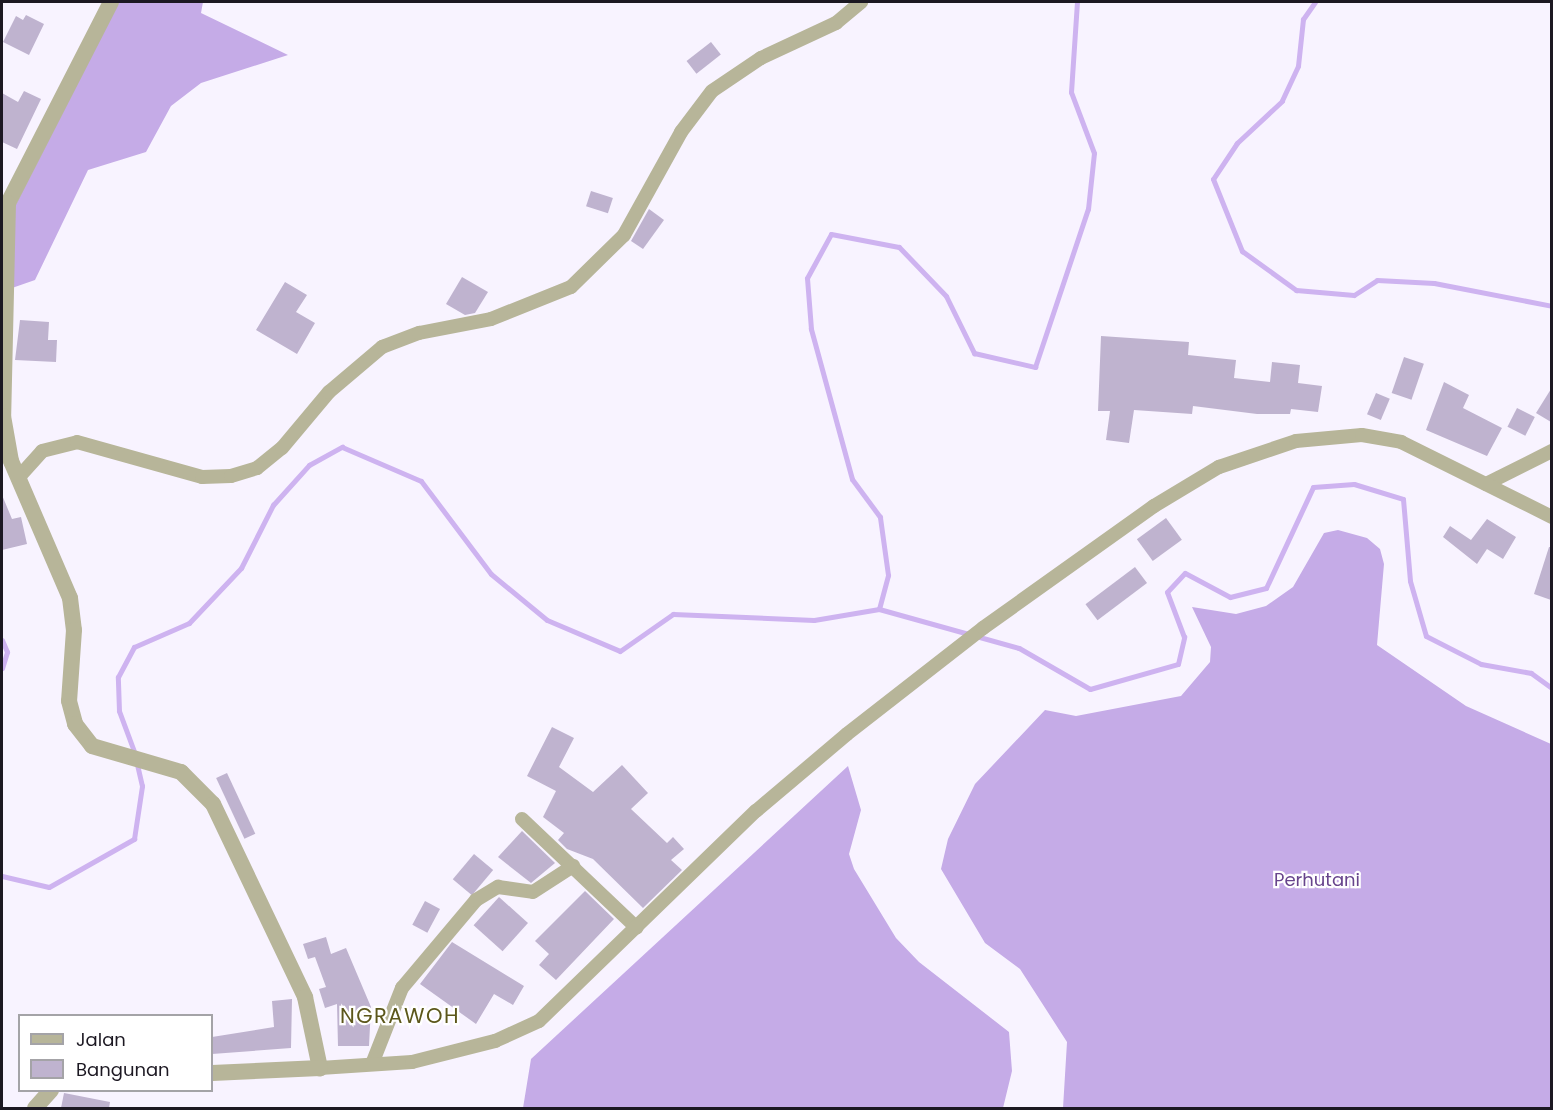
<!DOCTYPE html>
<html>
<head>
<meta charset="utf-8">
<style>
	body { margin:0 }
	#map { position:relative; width:1553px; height:1110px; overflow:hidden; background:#f8f3ff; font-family:Poppins,sans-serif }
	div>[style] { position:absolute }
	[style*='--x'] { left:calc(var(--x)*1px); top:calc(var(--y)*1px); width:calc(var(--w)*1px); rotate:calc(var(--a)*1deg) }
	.forest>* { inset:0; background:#c5abe7 }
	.stream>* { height:5px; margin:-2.5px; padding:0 2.5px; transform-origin:2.5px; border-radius:2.5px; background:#ceb3f0 }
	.building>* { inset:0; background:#bfb3cf; transform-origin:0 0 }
	.minor>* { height:14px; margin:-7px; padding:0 7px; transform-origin:7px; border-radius:7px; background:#b7b599 }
	.tertiary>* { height:16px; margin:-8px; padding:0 8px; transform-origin:8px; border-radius:8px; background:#b7b599 }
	span { translate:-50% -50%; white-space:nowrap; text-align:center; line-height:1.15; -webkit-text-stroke:4.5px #fff; paint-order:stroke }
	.park-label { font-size:18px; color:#67448c }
	.quarter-label { font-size:21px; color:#5c571b; letter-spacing:1.5px }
	.frame { position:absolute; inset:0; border:3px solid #1c1822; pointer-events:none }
	.legend { position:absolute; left:18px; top:1014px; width:195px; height:78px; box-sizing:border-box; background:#fff; border:2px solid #a4a3a7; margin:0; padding:8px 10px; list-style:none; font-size:18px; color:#1c1822 }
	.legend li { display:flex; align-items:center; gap:12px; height:30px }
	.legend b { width:30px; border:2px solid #a4a3a7 }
</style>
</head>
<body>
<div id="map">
	<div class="forest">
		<div style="clip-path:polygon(119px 2px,203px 2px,201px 13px,288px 55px,201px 83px,171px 106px,146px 152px,88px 170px,35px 280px,12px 288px,15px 206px)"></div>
		<div style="clip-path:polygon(1338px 530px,1367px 538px,1380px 549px,1384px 564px,1377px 645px,1466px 706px,1551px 744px,1551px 1108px,1063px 1108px,1067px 1042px,1020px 969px,985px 943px,941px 869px,948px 839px,975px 784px,1045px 710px,1076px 716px,1181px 696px,1210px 662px,1211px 647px,1192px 607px,1236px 614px,1266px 606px,1293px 587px,1324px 533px)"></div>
		<div style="clip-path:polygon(848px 766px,861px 810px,849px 854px,854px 869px,896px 938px,919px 962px,1009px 1032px,1012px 1071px,1003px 1108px,523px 1108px,531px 1059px)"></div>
	</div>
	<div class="stream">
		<div style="--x:1315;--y:2;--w:21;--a:125"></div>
		<div style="--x:1303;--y:19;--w:47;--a:96.1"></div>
		<div style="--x:1298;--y:66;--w:38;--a:115"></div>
		<div style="--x:1282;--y:101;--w:62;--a:137"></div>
		<div style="--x:1237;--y:143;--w:43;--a:123.7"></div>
		<div style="--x:1213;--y:179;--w:78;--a:68.1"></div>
		<div style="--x:1242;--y:251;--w:67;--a:35.8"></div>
		<div style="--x:1296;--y:290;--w:58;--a:4.9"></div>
		<div style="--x:1354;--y:295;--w:27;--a:-33"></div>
		<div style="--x:1377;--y:280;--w:57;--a:3"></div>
		<div style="--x:1434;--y:283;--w:120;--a:11"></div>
		<div style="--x:879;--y:609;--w:35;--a:-75"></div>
		<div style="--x:888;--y:575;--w:59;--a:-97.9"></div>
		<div style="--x:880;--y:517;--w:47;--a:-126.4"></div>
		<div style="--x:852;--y:479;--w:156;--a:-105.3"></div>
		<div style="--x:811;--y:329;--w:51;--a:-94.5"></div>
		<div style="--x:807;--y:278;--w:50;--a:-61.4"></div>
		<div style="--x:831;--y:234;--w:69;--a:10.8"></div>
		<div style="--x:899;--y:247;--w:68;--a:46.2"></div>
		<div style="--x:946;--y:296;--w:64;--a:63.8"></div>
		<div style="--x:974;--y:353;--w:63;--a:12.9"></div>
		<div style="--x:1035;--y:367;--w:167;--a:-71.5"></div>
		<div style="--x:1088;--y:209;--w:56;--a:-83.9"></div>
		<div style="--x:1094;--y:153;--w:65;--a:-110.7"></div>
		<div style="--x:1071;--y:92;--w:90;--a:-86.2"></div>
		<div style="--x:2;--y:640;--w:13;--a:67"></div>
		<div style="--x:7;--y:652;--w:17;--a:107"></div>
		<div style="--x:135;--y:754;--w:46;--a:-110.4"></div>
		<div style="--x:119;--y:711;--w:34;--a:-92"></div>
		<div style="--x:118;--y:677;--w:34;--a:-62"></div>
		<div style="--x:134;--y:647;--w:60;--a:-23.6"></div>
		<div style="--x:189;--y:623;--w:76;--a:-46.6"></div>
		<div style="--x:241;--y:568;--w:71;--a:-63.1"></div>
		<div style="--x:273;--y:505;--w:54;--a:-48"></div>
		<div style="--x:309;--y:465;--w:38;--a:-29"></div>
		<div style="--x:342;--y:447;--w:86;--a:23.3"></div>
		<div style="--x:421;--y:481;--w:116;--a:53"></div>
		<div style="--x:491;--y:574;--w:72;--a:39.4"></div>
		<div style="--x:547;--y:620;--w:79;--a:23"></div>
		<div style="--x:620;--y:651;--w:65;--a:-34.9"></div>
		<div style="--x:673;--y:614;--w:141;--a:2.4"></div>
		<div style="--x:814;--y:620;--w:66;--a:-9.6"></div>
		<div style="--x:879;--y:609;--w:145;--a:15.6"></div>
		<div style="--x:1019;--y:648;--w:82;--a:30"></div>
		<div style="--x:1090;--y:689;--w:91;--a:-15.9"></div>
		<div style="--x:1178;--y:664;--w:28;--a:-77"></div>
		<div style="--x:1184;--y:637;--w:48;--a:-110.7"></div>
		<div style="--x:1167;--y:592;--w:26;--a:-47"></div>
		<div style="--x:1185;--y:573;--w:51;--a:28.1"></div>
		<div style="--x:1230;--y:597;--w:37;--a:-14"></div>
		<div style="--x:1266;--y:588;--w:111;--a:-65"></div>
		<div style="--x:1313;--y:487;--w:41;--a:-4.2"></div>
		<div style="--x:1354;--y:484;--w:51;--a:17"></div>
		<div style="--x:1403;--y:499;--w:82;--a:85.1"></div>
		<div style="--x:1410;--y:581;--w:57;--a:73.8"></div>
		<div style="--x:1426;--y:636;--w:62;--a:27"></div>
		<div style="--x:1481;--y:664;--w:51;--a:10.2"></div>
		<div style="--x:1531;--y:673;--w:26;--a:36"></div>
		<div style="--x:2;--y:876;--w:48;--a:13.2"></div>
		<div style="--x:49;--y:887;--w:98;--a:-29.5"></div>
		<div style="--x:134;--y:839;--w:54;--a:-81.4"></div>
		<div style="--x:142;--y:786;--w:23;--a:-103"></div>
	</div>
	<div class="building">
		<div style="clip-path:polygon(26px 15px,44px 24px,29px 55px,3px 42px,16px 16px,23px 20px)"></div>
		<div style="left:711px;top:42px;width:16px;height:31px;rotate:52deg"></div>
		<div style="clip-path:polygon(24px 91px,41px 99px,17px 149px,2px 142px,2px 93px,18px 102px)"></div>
		<div style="left:591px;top:191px;width:23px;height:16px;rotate:18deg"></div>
		<div style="clip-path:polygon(649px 209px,664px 220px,643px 249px,631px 241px)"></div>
		<div style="clip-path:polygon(462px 277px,488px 292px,475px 313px,465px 315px,446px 304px)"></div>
		<div style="clip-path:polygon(285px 282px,307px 295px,296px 312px,315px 323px,297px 354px,256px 330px)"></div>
		<div style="clip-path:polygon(20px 320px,49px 322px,48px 340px,57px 340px,56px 362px,15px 360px)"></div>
		<div style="clip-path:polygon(1101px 336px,1189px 342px,1188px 355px,1236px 360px,1234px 378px,1270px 382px,1272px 362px,1300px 365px,1298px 383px,1322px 386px,1318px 412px,1291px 409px,1290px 414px,1257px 414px,1193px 406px,1192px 414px,1134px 410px,1129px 443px,1106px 440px,1110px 411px,1098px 411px)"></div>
		<div style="left:1404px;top:357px;width:21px;height:38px;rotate:19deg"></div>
		<div style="clip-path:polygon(1444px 382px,1469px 395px,1463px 408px,1502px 428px,1487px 456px,1426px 430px)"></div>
		<div style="clip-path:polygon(1551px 389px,1551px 422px,1536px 413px)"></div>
		<div style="left:1376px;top:393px;width:15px;height:23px;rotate:23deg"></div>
		<div style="left:1517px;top:408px;width:20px;height:21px;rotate:27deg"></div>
		<div style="clip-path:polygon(2px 495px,12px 519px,21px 517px,27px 544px,2px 550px)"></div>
		<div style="left:1166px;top:518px;width:27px;height:36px;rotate:54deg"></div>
		<div style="clip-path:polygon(1487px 519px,1516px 537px,1503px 559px,1487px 549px,1477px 564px,1443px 537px,1450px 526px,1471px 540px)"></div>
		<div style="clip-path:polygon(1549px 547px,1551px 547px,1551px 600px,1534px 594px)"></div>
		<div style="left:1135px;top:567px;width:20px;height:62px;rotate:53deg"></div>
		<div style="clip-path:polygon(552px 727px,574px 738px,559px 767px,593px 792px,622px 765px,648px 793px,631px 809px,667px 843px,673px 837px,684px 849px,671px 860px,682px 870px,643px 908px,593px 859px,567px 849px,558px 840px,564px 833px,543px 817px,556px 791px,527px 776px)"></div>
		<div style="left:227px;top:773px;width:67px;height:12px;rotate:65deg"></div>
		<div style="clip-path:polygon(522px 831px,555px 863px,531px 883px,498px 857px)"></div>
		<div style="left:474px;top:854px;width:25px;height:33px;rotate:40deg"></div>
		<div style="clip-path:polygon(585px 891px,614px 919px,556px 980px,539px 965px,549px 954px,535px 941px)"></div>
		<div style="left:499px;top:897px;width:39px;height:38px;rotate:42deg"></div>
		<div style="left:425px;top:901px;width:17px;height:27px;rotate:28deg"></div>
		<div style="clip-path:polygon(326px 937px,331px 954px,346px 948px,371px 1007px,369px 1046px,338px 1046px,337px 1004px,325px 1008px,319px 989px,326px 987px,315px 957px,308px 959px,303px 944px)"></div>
		<div style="clip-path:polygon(452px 942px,524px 986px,513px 1005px,494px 994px,476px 1024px,420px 984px)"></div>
		<div style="clip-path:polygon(292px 999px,291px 1048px,212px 1054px,212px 1037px,274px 1027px,272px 1001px)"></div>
		<div style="clip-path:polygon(64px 1093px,110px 1102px,109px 1108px,61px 1108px)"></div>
	</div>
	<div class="minor">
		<div style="--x:18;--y:478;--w:36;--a:-48"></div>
		<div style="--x:42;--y:451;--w:36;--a:-14"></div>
		<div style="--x:77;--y:442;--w:130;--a:15.6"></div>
		<div style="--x:202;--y:477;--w:29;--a:-2"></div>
		<div style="--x:231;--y:476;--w:27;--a:-17"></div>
		<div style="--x:257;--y:468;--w:32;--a:-39"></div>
		<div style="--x:282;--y:448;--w:73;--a:-50"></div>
		<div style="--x:329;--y:392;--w:70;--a:-40.3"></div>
		<div style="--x:382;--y:347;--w:40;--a:-21"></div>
		<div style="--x:419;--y:333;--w:73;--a:-11"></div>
		<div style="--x:491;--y:319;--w:86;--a:-21.8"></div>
		<div style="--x:571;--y:287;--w:74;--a:-44.5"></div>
		<div style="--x:624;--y:235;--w:118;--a:-61"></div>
		<div style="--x:681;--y:132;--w:51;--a:-52.9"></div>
		<div style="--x:712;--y:91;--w:59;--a:-34"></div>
		<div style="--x:761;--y:58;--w:83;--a:-25"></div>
		<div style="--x:836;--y:23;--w:33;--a:-40"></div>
		<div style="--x:1486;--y:484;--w:74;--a:-26.6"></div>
		<div style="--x:522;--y:819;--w:158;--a:43.5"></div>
		<div style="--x:372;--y:1064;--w:82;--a:-68.5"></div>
		<div style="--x:402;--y:988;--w:115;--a:-49.9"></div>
		<div style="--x:476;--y:900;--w:26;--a:-31"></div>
		<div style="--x:498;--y:887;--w:35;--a:8"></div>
		<div style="--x:533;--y:892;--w:48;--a:-33"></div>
		<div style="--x:320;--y:1068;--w:92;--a:-3.7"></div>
		<div style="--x:412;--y:1062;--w:86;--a:-14.2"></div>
		<div style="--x:495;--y:1041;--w:48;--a:-24.4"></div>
		<div style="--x:539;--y:1021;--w:302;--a:-44.1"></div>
		<div style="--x:756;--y:811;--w:119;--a:-40.2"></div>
		<div style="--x:847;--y:734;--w:172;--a:-37.9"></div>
		<div style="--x:983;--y:628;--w:210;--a:-35.5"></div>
		<div style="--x:1154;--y:506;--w:76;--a:-31"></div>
		<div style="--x:1219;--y:467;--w:81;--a:-18.7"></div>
		<div style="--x:1296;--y:441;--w:66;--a:-5.2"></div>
		<div style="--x:1362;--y:435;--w:40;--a:10"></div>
		<div style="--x:1401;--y:442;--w:169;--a:26.4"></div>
	</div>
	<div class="tertiary">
		<div style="--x:111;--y:2;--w:226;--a:117.1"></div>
		<div style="--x:8;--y:203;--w:213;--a:91.3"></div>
		<div style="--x:3;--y:416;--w:46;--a:79.9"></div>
		<div style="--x:11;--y:461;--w:149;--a:66.7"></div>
		<div style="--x:70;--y:598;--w:32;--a:83"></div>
		<div style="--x:74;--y:630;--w:71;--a:94"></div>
		<div style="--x:69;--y:701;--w:24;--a:75"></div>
		<div style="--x:75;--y:724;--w:28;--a:52"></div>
		<div style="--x:92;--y:746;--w:93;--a:16.3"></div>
		<div style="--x:181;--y:772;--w:45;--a:45"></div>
		<div style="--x:213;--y:804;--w:214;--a:64.5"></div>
		<div style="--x:305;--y:997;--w:73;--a:78.1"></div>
		<div style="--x:320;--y:1068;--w:108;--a:177.3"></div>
		<div style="--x:35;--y:1108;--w:24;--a:-48"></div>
	</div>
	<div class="park-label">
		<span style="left:1317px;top:880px">Perhutani</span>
	</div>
	<div class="quarter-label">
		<span style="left:400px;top:1016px">NGRAWOH</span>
	</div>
	<div class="frame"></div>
	<ul class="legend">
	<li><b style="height:8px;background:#b7b599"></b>Jalan</li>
	<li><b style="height:16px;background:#bfb3cf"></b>Bangunan</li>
	</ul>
</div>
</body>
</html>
